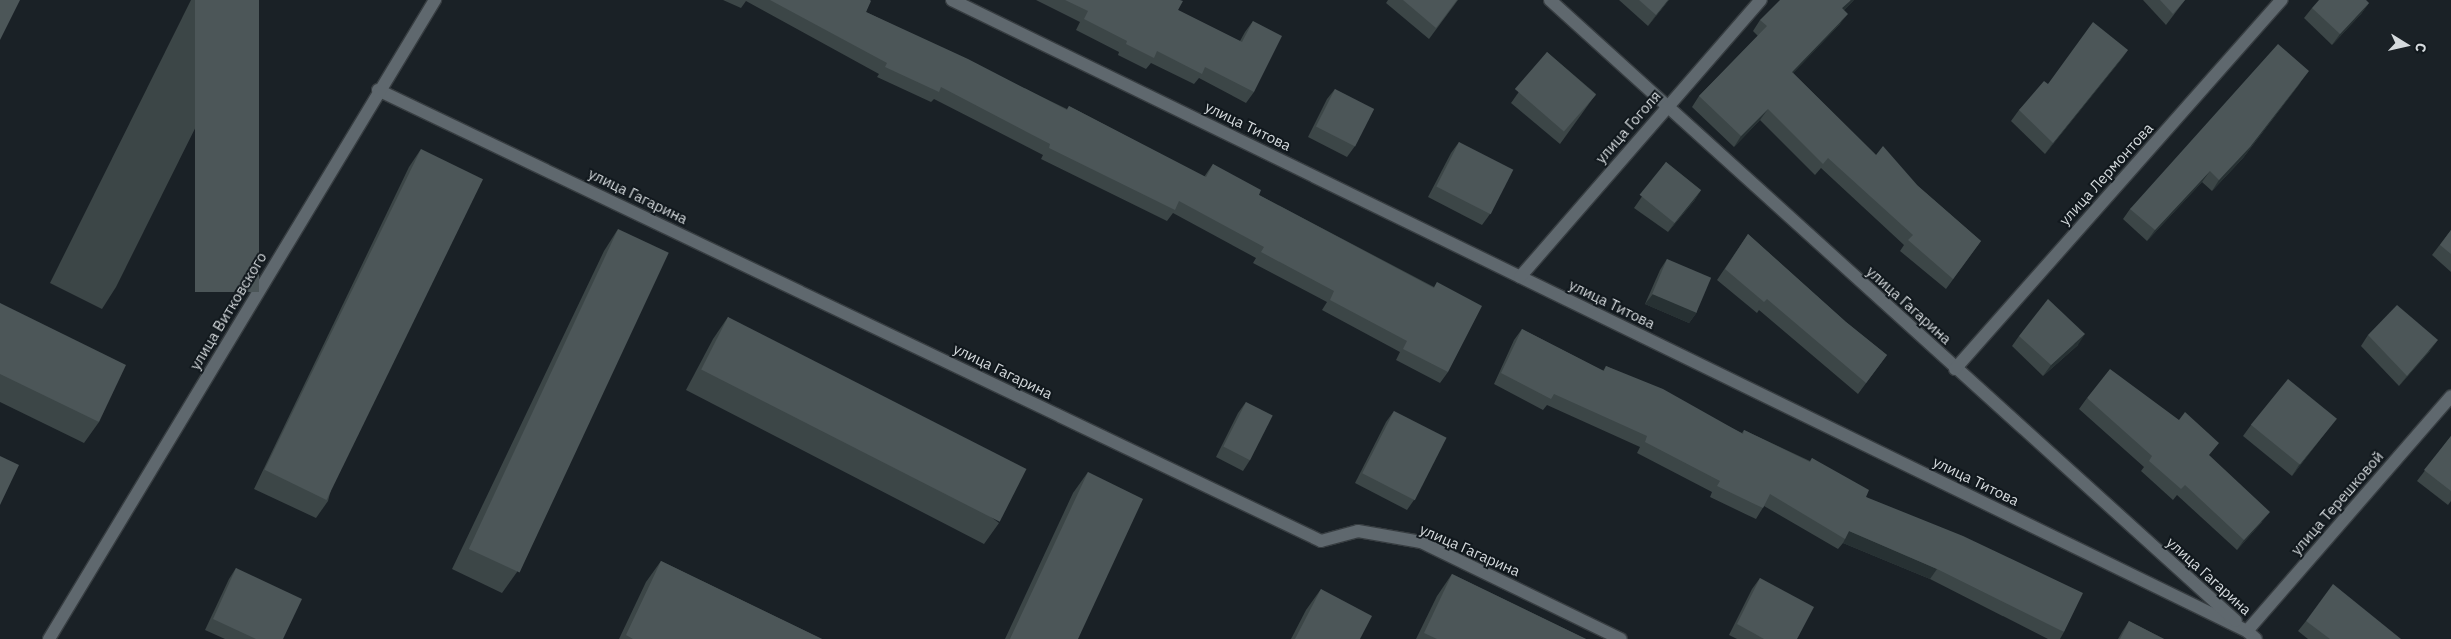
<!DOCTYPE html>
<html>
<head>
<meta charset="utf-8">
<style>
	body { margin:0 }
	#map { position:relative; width:2451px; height:639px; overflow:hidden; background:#1a2126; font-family:"IBM Plex Sans",sans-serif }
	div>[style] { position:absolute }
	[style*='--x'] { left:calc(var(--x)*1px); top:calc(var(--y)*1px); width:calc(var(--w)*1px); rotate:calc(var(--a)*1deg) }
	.roads { filter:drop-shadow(1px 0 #373d41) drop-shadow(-1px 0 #373d41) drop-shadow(0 1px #373d41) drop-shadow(0 -1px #373d41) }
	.minor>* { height:12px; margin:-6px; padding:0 6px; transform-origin:6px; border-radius:6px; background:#5f686e }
	.wall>* { inset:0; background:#3c4647 }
	.shaded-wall>* { inset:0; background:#273133 }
	.building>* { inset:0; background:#4c5658; transform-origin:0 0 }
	span { translate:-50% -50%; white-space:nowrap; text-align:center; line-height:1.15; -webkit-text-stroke:4px #11181d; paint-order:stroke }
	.street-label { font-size:15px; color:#d6dbde }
	.north { position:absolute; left:2381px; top:20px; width:50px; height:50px; -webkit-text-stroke:4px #11181d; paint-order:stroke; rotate:100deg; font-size:14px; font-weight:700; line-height:20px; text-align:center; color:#d6dbde }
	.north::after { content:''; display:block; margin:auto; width:18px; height:22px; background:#d6dbde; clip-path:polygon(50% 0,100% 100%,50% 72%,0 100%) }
</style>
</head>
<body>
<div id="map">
	<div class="roads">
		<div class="minor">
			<div style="--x:952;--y:0;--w:1441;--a:25.98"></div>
			<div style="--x:2247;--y:631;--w:12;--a:42"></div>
			<div style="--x:1550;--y:0;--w:925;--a:42.15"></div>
			<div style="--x:378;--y:90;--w:1045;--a:25.56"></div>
			<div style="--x:1321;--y:541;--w:38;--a:-15"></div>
			<div style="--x:1358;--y:531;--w:64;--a:9.9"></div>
			<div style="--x:1421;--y:542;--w:222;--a:25.9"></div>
			<div style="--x:1520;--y:277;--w:367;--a:-49"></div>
			<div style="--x:1955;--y:369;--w:493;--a:-48.5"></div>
			<div style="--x:2247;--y:631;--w:311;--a:-49"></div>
			<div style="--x:49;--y:639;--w:747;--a:-58.87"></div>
		</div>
	</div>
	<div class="wall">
		<div style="clip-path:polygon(191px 0,259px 0,116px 287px,102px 309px,50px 283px)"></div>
		<div style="clip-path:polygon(723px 0,870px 0,866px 12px,1067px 109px,1069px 106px,1204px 177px,1213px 164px,1259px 195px,1434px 287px,1437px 282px,1448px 372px,1440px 383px,1396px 360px,1400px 352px,1322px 310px,1327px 302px,1253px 263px,1256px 258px,1173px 213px,1167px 221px,1041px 159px,1043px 155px,934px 99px,931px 102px,877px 77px,879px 74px,746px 1px,741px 8px)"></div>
		<div style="clip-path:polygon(1036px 0,1180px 0,1178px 10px,1240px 41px,1245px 32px,1253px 21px,1254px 92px,1246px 103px,1199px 78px,1194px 84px,1151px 63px,1146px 69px,1118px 55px,1119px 52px,1076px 30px,1080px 22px)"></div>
		<div style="clip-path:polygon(1388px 0,1458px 0,1429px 39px,1386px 3px)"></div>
		<div style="clip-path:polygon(1619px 0,1669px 0,1648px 26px)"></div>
		<div style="clip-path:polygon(1854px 0,1844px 10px,1840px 24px,1793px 73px,1876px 155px,1918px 186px,1981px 241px,1946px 289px,1900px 251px,1904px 245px,1821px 168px,1815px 175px,1760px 120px,1734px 147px,1692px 107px,1699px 96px,1758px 36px,1753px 31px,1760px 20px)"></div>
		<div style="clip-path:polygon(2143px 0,2185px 0,2166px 25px)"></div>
		<div style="clip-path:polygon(2369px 3px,2361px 14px,2332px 45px,2304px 18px,2312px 8px)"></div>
		<div style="clip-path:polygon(2128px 50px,2120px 61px,2045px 154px,2011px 121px,2019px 110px,2048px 84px)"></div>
		<div style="clip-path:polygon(1547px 52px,1596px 94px,1560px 144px,1511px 103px)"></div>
		<div style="clip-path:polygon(2301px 82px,2243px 158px,2212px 191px,2202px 182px,2147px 241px,2123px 219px,2130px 209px)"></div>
		<div style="clip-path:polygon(1335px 89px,1355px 146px,1347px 157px,1308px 137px,1327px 99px)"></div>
		<div style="clip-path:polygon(1459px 142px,1490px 214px,1482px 225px,1428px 197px,1451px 153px)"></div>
		<div style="clip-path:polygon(421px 149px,328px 501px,316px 518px,254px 489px,409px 167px)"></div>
		<div style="clip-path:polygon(1666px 162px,1701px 190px,1694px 201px,1668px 232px,1634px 208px)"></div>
		<div style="clip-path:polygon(618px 229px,517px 572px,502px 593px,452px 569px,604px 251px)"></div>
		<div style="clip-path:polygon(2451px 230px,2451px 272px,2432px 255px)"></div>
		<div style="clip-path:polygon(1748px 234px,1846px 322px,1887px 355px,1858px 394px,1759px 310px,1757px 313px,1717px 280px)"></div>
		<div style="clip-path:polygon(1667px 259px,1697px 312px,1689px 323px,1645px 304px,1660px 270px)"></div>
		<div style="clip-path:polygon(0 303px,99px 422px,84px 443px,0 402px)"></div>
		<div style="clip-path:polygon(728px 317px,999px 523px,984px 544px,686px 390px,713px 339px)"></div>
		<div style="clip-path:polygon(1522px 329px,1603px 371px,1606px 366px,1742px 433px,1744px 430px,1810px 461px,1812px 458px,1866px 497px,2064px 632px,2060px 639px,2048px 639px,1930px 579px,1843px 543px,1838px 549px,1764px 506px,1756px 519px,1710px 497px,1712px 492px,1637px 453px,1640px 447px,1547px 405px,1543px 410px,1494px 384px,1514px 340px)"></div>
		<div style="clip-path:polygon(2368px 335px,2430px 351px,2399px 386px,2361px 346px)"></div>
		<div style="clip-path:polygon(2019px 336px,2078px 345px,2043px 376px,2012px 346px)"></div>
		<div style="clip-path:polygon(2087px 398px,2209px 456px,2262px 522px,2237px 550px,2177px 495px,2173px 500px,2141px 471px,2144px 467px,2079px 409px)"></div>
		<div style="clip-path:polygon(1246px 402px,1250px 460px,1243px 471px,1216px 457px,1238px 413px)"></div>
		<div style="clip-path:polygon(1394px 411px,1414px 500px,1407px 510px,1355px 483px,1386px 422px)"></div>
		<div style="clip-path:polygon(2251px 425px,2329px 428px,2292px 476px,2243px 436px)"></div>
		<div style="clip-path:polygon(2451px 436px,2451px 501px,2448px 505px,2417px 481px)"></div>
		<div style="clip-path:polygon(1088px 472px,1078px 639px,1005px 639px,1073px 493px)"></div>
		<div style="clip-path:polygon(661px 561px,822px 639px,619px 639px,646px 582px)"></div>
		<div style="clip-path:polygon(236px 568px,283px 639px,225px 639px,205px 630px,229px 579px)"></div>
		<div style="clip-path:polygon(1452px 574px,1586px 639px,1416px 639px,1437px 596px)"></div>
		<div style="clip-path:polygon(1760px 578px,1797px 639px,1737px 639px,1729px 635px,1752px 589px)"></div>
		<div style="clip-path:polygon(1321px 589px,1360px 639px,1291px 639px,1306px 610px)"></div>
		<div style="clip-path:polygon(2129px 621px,2164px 639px,2118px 639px,2122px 632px)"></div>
		<div style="clip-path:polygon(2306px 621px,2401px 639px,2308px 639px,2298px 631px)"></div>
	</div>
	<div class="shaded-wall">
		<div style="clip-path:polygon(1668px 0,1669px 0,1648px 26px,1656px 15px)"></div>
		<div style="clip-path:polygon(1851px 0,1854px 0,1835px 19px,1842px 8px)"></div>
		<div style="clip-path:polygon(2369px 3px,2361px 14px,2332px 45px,2340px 34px)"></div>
		<div style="clip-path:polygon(1848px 14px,1840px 24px,1784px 83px,1792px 72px)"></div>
		<div style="clip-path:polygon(2128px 50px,2120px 61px,2045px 154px,2053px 143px)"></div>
		<div style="clip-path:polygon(2309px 71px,2243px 158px,2212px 191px,2219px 180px)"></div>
		<div style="clip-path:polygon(1768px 109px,1760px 120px,1734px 147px,1741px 136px)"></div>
		<div style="clip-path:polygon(2210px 171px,2202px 182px,2147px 241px,2155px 230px)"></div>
		<div style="clip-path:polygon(1701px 190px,1694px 201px,1668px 232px,1676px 221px)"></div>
		<div style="clip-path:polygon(1653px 294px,1697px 312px,1689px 323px,1645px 304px)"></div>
		<div style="clip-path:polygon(2085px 334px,2078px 345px,2043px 376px,2051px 365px)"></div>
		<div style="clip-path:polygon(2438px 340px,2430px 351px,2399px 386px,2407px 376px)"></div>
		<div style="clip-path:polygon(2337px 418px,2329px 428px,2292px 476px,2299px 465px)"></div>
		<div style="clip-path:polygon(2270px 512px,2262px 522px,2237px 550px,2244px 540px)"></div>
		<div style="clip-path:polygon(1849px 531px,1937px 569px,1930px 579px,1843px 543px)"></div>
	</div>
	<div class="building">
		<div style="clip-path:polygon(0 0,20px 0,0 40px)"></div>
		<div style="left:195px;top:0;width:64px;height:292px"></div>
		<div style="clip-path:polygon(770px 0,870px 0,871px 1px,866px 12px,968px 59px,1067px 110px,1069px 106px,1206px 177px,1213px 164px,1261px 190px,1259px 195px,1434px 288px,1437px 282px,1482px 306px,1448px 372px,1403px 349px,1407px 341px,1330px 300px,1334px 291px,1261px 252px,1264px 247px,1179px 201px,1175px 210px,1049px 148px,1050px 144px,941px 87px,939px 92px,885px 67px,887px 63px)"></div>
		<div style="clip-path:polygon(1065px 0,1180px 0,1183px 1px,1178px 10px,1242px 42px,1253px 21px,1282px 36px,1254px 92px,1205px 67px,1202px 74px,1157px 51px,1154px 58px,1126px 44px,1127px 41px,1084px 19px,1088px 11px)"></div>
		<div style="clip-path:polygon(1403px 0,1457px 0,1436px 28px)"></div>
		<div style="clip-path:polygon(1639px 0,1668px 0,1656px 15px)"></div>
		<div style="clip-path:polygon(1780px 0,1851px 0,1842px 8px,1848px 14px,1792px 72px,1876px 155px,1883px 146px,1918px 186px,1981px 241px,1953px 279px,1908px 240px,1913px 235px,1828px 158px,1823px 164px,1768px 109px,1741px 136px,1699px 96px,1767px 26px,1760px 20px)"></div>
		<div style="clip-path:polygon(2160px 0,2185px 0,2173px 14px)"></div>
		<div style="clip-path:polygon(2319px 0,2366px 0,2369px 3px,2340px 34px,2312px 8px)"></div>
		<div style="clip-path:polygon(2093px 22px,2128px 50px,2053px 143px,2019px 110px,2044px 81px,2048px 84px)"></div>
		<div style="clip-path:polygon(2278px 44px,2309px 71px,2250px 147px,2219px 180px,2210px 171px,2155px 230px,2130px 209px)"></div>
		<div style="left:1547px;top:52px;width:65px;height:49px;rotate:41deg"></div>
		<div style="left:1335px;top:89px;width:44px;height:42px;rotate:27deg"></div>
		<div style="left:1459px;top:142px;width:61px;height:50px;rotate:27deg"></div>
		<div style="left:421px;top:149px;width:69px;height:357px;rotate:26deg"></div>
		<div style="left:1666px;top:162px;width:45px;height:42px;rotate:39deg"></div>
		<div style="left:618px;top:229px;width:56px;height:353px;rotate:25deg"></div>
		<div style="clip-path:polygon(2451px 230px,2451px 254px,2440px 245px)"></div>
		<div style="clip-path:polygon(1748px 234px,1846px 322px,1887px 355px,1866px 383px,1767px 299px,1764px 302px,1725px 269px)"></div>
		<div style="left:1667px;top:259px;width:48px;height:38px;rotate:23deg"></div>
		<div style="clip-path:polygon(2048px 299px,2085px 334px,2051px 365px,2019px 336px)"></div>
		<div style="clip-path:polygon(0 303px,126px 365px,99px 422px,0 374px)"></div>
		<div style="clip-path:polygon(2397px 305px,2438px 340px,2407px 376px,2368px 335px)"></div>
		<div style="left:728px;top:317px;width:335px;height:59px;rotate:27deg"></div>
		<div style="clip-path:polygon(1522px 329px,1604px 371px,1606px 366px,1663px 389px,1743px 434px,1744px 430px,1810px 462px,1812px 458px,1869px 490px,1866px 497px,1963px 536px,2083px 593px,2064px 632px,1937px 569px,1849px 531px,1845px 539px,1770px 494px,1763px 508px,1717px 486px,1720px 481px,1645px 442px,1647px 436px,1554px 394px,1551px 399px,1501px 373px)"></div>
		<div style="clip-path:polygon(2110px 369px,2179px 420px,2185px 412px,2219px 443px,2209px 455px,2270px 512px,2244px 540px,2185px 485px,2181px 489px,2149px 461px,2152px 456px,2087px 398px)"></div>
		<div style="left:2288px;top:379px;width:63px;height:59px;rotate:39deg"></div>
		<div style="left:1246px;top:402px;width:30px;height:50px;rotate:27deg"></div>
		<div style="left:1394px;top:411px;width:59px;height:70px;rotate:27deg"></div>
		<div style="clip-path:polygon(2451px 436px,2451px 491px,2424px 470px)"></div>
		<div style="clip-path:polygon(0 456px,19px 465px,0 505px)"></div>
		<div style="clip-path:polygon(1088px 472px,1143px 499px,1078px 639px,1010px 639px)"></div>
		<div style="clip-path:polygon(661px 561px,822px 639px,633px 639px,626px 635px)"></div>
		<div style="clip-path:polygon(236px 568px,302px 599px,283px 639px,256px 639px,213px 619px)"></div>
		<div style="clip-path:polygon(1452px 574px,1586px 639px,1437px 639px,1424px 633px)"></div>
		<div style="clip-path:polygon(1760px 578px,1814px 607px,1797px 639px,1764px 639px,1737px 624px)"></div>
		<div style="clip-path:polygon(2333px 584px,2401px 639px,2330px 639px,2306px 621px)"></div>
		<div style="clip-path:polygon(1321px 589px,1372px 616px,1360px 639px,1295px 639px)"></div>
		<div style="clip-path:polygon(2129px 621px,2164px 639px,2120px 639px)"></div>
	</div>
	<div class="street-label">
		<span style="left:1248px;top:126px;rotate:26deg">улица Титова</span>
		<span style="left:1628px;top:127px;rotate:-49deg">улица Гоголя</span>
		<span style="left:2106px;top:174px;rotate:-48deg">улица Лермонтова</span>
		<span style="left:638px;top:196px;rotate:26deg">улица Гагарина</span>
		<span style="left:1612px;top:304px;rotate:26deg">улица Титова</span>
		<span style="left:1909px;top:305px;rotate:42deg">улица Гагарина</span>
		<span style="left:228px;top:311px;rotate:-59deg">улица Витковского</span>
		<span style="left:1003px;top:371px;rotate:26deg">улица Гагарина</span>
		<span style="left:1976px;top:481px;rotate:26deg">улица Титова</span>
		<span style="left:2337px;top:503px;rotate:-49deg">улица Терешковой</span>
		<span style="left:1470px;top:550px;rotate:24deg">улица Гагарина</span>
		<span style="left:2209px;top:576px;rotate:42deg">улица Гагарина</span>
	</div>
	<div class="north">С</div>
</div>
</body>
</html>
